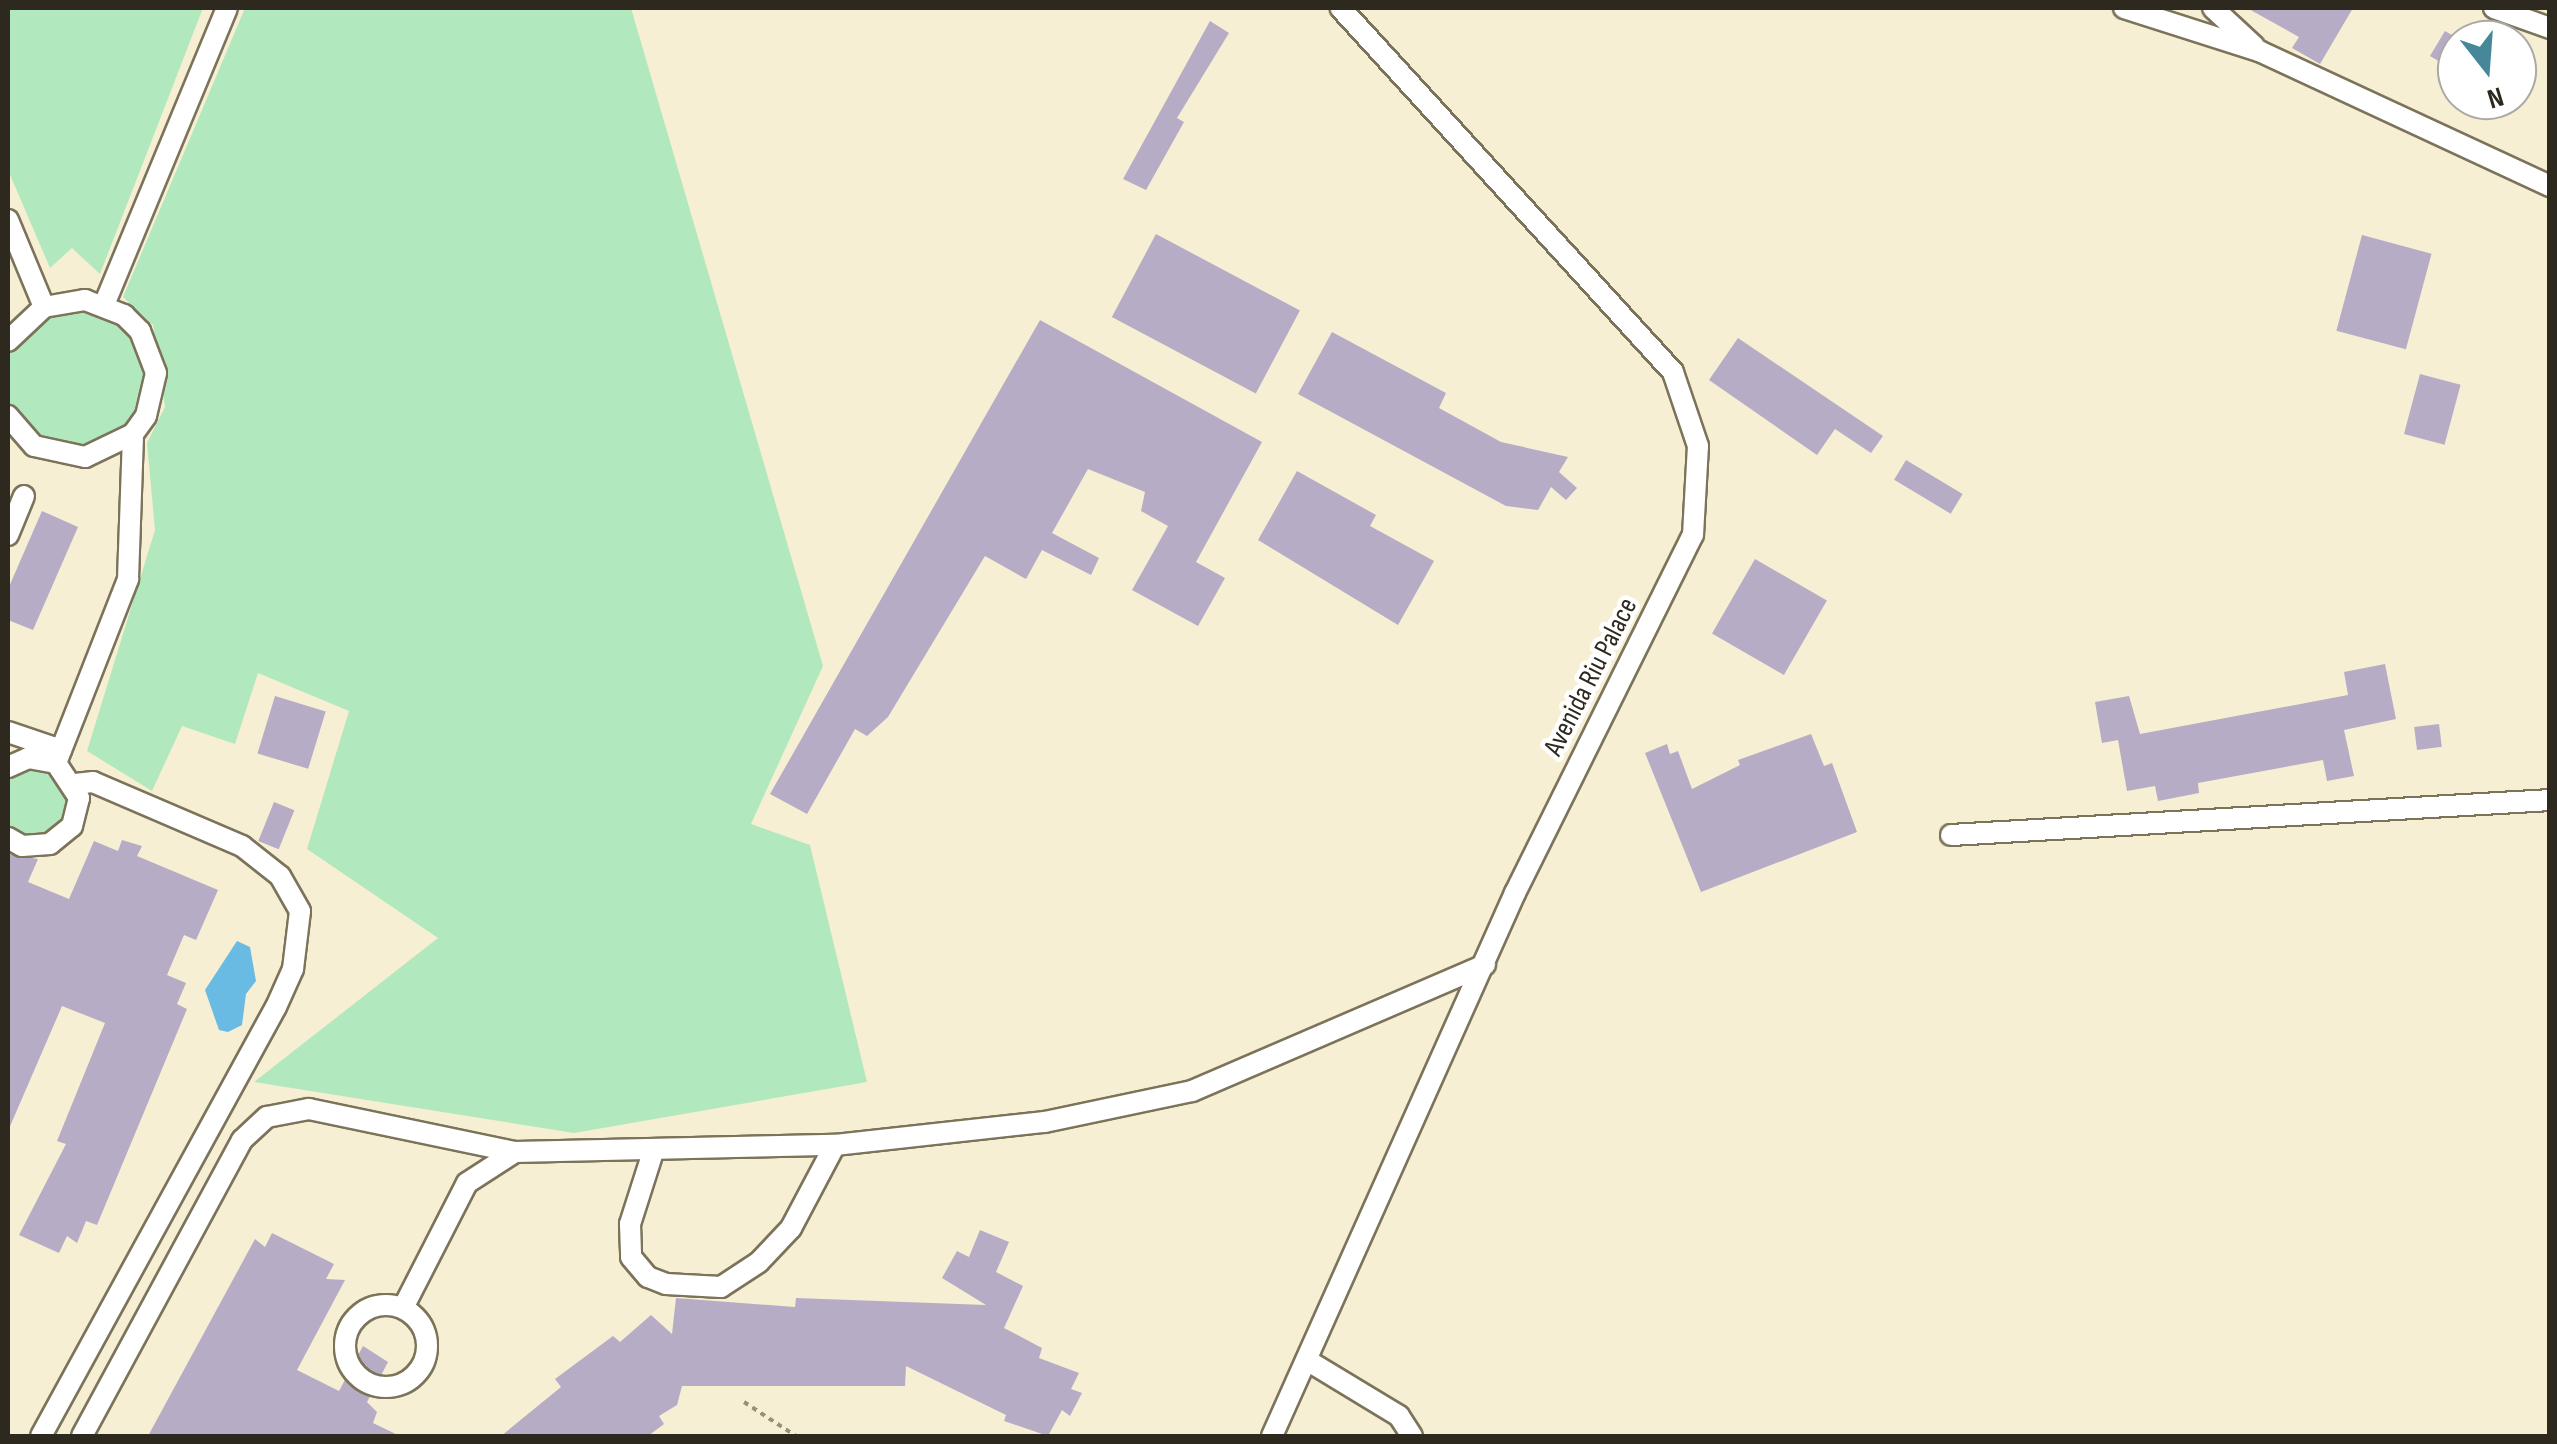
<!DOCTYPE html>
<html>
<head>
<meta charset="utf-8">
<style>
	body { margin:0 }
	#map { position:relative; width:2557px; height:1444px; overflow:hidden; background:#f7efd3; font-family:"Sofia Sans Condensed",sans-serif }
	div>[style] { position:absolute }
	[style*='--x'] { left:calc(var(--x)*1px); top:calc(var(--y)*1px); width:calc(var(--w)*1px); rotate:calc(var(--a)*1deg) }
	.green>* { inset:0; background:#b2e8bd }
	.water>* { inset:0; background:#69bbe3 }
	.building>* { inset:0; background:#b6acc6; transform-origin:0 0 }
	.path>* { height:4px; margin-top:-2px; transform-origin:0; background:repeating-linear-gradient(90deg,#96907d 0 5px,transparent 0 10px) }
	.roads { filter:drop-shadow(2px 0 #7b735a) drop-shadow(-2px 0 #7b735a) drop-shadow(0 2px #7b735a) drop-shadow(0 -2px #7b735a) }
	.minor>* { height:20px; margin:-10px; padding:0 10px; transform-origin:10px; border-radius:10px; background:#fff }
	.minor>.ring { margin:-10px; padding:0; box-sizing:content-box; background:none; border:20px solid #fff; border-radius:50% }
	span { translate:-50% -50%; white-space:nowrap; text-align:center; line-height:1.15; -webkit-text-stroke:9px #fff; paint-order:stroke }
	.street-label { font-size:28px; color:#2d291f }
	.frame { position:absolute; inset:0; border:10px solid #2d291f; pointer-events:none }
	.north { position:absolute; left:2437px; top:20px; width:100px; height:100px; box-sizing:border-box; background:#fff; border:2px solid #aba9a5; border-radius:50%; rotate:163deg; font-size:28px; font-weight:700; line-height:40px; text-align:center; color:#2d291f }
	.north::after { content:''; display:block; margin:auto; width:35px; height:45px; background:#468899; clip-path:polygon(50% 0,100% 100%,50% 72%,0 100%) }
</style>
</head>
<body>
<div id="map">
	<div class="green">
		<div style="clip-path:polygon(8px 8px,203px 8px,100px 274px,72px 248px,50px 268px,8px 170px)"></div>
		<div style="clip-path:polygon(245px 8px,631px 8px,823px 666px,751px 824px,810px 845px,867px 1082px,574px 1133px,254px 1082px,438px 938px,307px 849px,349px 711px,258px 673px,235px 744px,182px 726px,152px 791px,87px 751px,155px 530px,147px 443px,165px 407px,153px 325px,123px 297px)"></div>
		<div style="clip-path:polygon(104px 305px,151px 351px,133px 434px,59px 456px,8px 416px,8px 341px,25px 319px)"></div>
		<div style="clip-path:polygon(28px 758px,75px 784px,63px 837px,8px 838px,8px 767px)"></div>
	</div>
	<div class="water">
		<div style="clip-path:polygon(237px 941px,250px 947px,256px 981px,246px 994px,242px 1025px,228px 1032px,219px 1030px,205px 990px)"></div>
	</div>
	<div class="building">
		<div style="clip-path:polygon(2247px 8px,2353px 8px,2320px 64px,2292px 48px,2299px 37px)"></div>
		<div style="clip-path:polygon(1210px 21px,1229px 33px,1177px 118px,1184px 122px,1146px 190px,1123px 179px)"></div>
		<div style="clip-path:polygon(2445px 31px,2457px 38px,2457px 93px,2438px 82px,2447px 66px,2430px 56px)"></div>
		<div style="left:1156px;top:234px;width:163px;height:94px;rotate:28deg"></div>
		<div style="left:2362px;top:235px;width:72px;height:99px;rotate:15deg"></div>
		<div style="clip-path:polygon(1040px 320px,1262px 442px,1196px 562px,1225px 578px,1198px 626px,1132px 590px,1168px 526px,1141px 511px,1145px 492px,1088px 469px,1052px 533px,1099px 558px,1091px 575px,1042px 550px,1026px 579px,985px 556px,888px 717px,867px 736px,855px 729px,807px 814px,770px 794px)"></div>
		<div style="clip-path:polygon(1332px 332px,1446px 393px,1439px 408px,1501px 442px,1568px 457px,1559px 472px,1577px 488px,1566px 500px,1551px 487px,1538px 510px,1506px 506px,1298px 394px)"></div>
		<div style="clip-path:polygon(1738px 338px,1883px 436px,1871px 453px,1835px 429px,1817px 455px,1709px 380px)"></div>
		<div style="left:2420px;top:374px;width:42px;height:62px;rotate:15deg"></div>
		<div style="left:1906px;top:460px;width:66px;height:23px;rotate:31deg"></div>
		<div style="clip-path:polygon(1297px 471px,1376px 515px,1370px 526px,1434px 561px,1398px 625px,1258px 540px)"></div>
		<div style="clip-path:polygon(42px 511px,78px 527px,33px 630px,8px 620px,8px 589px)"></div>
		<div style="left:1755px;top:559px;width:83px;height:86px;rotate:30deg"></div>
		<div style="clip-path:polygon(2385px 664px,2396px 719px,2344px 730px,2354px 776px,2327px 781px,2323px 760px,2198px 783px,2199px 793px,2158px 801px,2155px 786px,2127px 791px,2118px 740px,2102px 743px,2095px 702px,2129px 696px,2140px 734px,2348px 695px,2344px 672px)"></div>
		<div style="left:275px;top:696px;width:53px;height:60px;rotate:17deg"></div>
		<div style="left:2439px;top:724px;width:23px;height:25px;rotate:83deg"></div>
		<div style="clip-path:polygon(1811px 734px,1824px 766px,1832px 763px,1857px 832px,1701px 892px,1645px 753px,1667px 744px,1670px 754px,1678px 751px,1692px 789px,1740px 765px,1738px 760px)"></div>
		<div style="left:274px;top:802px;width:22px;height:42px;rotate:22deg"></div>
		<div style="clip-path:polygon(122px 840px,142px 846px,137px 856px,218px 890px,196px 940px,184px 935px,167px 975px,186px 983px,177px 1004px,187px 1009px,97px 1225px,86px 1221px,77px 1243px,67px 1236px,59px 1253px,19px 1235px,66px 1144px,57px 1141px,105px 1023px,62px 1006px,8px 1131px,8px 854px,38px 859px,28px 882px,69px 899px,94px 841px,118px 851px)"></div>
		<div style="clip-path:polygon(980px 1230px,1009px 1242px,996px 1272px,1023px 1286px,1004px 1328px,1042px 1348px,1039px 1358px,1079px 1373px,1071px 1389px,1082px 1393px,1070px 1416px,1062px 1410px,1048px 1436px,1004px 1421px,1006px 1415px,906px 1366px,905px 1386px,682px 1386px,677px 1405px,659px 1416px,664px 1424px,648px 1436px,501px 1436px,561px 1387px,555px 1379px,613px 1336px,620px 1342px,651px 1315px,672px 1334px,676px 1298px,795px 1307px,796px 1298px,986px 1305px,942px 1278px,957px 1251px,969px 1257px)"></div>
		<div style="clip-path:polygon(272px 1233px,334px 1264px,326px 1279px,345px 1280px,297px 1370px,339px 1391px,363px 1346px,388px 1362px,367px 1402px,377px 1412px,373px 1423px,400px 1436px,148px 1436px,255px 1239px,265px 1247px)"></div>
	</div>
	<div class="path">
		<div style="--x:744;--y:1402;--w:62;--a:33.2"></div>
	</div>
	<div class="roads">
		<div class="minor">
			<div style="--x:2124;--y:8;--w:142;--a:17.7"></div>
			<div style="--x:2259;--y:51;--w:321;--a:24.9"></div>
			<div style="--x:2213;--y:8;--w:56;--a:42.8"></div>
			<div style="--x:2494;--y:8;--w:59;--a:19.7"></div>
			<div style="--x:8;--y:220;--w:94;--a:67.5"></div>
			<div style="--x:104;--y:305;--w:321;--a:-67.5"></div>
			<div style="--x:8;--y:341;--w:50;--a:-43.4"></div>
			<div style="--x:44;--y:307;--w:42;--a:-9.7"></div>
			<div style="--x:85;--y:300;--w:42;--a:21"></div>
			<div style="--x:124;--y:315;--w:23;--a:45"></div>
			<div style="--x:140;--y:331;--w:45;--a:69.1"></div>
			<div style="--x:156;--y:373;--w:44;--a:103.1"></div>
			<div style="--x:146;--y:416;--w:22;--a:126"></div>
			<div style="--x:133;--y:434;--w:53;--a:154.4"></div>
			<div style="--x:85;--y:457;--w:52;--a:-167.8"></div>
			<div style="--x:34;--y:446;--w:40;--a:-131"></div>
			<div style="--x:8;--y:535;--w:42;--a:-67.7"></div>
			<div style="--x:8;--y:732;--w:56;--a:18.8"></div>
			<div style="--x:56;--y:763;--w:198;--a:-68.6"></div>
			<div style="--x:128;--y:579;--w:145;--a:-88"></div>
			<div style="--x:8;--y:767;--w:22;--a:-24"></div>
			<div style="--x:28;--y:758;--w:28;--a:10"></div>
			<div style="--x:56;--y:763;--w:42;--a:56.7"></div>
			<div style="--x:79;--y:798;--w:29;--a:104"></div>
			<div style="--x:72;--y:826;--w:28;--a:141"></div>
			<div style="--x:50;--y:844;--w:28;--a:176"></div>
			<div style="--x:22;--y:846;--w:16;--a:-150"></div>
			<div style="--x:1951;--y:835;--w:600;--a:-3.34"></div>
			<div style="--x:653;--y:1152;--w:76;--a:107.7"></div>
			<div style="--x:630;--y:1224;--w:33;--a:88"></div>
			<div style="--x:631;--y:1257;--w:26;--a:50"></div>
			<div style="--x:648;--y:1277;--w:19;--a:21"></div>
			<div style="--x:666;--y:1284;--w:55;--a:3.1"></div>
			<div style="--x:721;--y:1287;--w:45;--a:-33.3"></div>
			<div style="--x:759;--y:1262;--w:47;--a:-46.7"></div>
			<div style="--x:791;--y:1228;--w:94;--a:-62.1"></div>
			<div class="ring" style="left:345px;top:1305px;width:62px;height:62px"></div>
			<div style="--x:403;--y:1308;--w:140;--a:-62.9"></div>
			<div style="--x:467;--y:1183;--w:57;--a:-32.9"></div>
			<div style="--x:515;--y:1152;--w:320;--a:-1.3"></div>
			<div style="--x:835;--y:1145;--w:211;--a:-6.3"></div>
			<div style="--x:1045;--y:1122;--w:150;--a:-11.9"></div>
			<div style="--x:1192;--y:1091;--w:319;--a:-23.3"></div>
			<div style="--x:1310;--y:1362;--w:104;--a:31.2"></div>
			<div style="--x:1399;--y:1416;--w:24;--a:57"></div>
			<div style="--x:41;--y:1436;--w:489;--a:-61.3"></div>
			<div style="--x:276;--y:1007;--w:42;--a:-65.9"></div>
			<div style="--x:293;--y:969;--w:58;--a:-83.1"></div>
			<div style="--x:300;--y:911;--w:40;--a:-119.7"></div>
			<div style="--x:280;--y:876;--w:48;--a:-141.7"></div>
			<div style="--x:242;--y:846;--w:162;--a:-156.8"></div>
			<div style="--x:93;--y:782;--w:18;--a:174"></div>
			<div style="--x:82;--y:1436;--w:336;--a:-61.6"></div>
			<div style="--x:242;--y:1140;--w:34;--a:-43"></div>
			<div style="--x:267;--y:1117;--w:43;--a:-10.8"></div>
			<div style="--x:309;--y:1109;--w:210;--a:11.8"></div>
			<div style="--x:1272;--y:1436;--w:595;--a:-65.89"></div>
			<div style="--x:1515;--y:893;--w:400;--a:-63.6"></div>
			<div style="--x:1693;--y:535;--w:89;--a:-86.8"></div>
			<div style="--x:1698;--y:446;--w:78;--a:-108.7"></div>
			<div style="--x:1673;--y:372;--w:493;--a:-132.4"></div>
		</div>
	</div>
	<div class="street-label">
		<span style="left:1591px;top:677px;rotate:-63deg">Avenida Riu Palace</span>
	</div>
	<div class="frame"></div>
	<div class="north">N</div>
</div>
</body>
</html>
